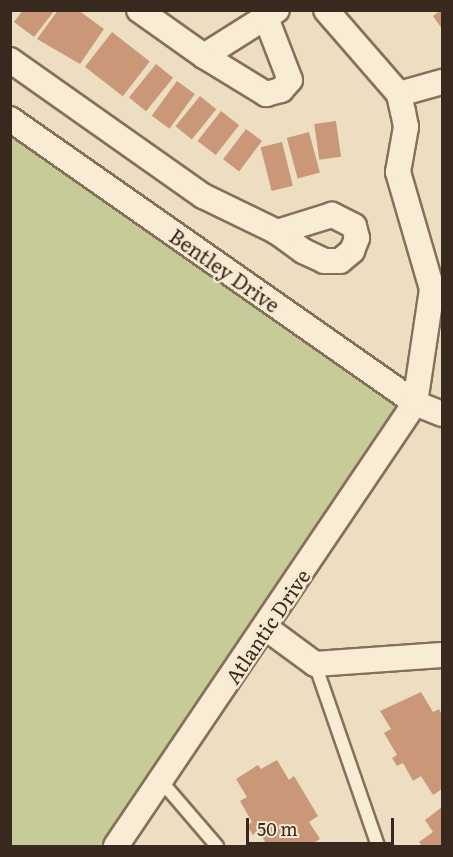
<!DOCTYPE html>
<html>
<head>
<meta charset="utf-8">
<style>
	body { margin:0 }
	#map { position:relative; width:453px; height:857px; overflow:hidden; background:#eddec2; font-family:Literata,serif }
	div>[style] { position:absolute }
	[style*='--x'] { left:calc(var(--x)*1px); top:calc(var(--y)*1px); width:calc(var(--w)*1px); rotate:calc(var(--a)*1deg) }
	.green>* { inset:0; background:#c7cb97 }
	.building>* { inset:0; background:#cb9779; transform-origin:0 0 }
	.roads { filter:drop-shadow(2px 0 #87705a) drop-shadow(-2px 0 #87705a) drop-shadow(0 2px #87705a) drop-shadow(0 -2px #87705a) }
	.lane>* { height:12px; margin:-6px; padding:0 6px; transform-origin:6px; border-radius:6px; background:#f8ecd5 }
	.street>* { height:24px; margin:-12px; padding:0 12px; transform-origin:12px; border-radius:12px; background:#f8ecd5 }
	span { translate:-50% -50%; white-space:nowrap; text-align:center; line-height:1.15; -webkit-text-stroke:5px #f5e9d2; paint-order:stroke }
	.street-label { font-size:20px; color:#37291e }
	.frame { position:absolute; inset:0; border:12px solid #37291e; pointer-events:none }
	.scale { position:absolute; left:246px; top:818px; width:148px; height:27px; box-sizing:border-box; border:3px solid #37291e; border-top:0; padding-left:8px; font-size:18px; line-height:21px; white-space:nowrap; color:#37291e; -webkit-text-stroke:4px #f5e9d2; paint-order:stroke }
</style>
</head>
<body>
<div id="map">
	<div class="green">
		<div style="clip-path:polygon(10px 119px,415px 403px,116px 846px,11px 846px)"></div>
	</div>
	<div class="building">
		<div style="clip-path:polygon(23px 10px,55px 10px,34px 37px,14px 22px)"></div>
		<div style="clip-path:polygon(58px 10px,78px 10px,104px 29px,80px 64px,37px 39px)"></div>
		<div style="clip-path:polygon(441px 10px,442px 10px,442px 29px,433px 16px)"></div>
		<div style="left:112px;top:32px;width:48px;height:44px;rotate:38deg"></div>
		<div style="left:156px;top:64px;width:22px;height:43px;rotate:39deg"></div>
		<div style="left:177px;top:81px;width:22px;height:43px;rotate:36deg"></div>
		<div style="left:200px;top:96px;width:21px;height:39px;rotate:39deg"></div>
		<div style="left:221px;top:111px;width:23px;height:38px;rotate:38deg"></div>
		<div style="left:336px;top:121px;width:36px;height:22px;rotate:82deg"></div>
		<div style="left:246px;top:129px;width:20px;height:38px;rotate:37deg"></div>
		<div style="left:309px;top:132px;width:42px;height:23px;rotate:75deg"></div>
		<div style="left:282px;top:142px;width:45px;height:22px;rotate:76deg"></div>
		<div style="clip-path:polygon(421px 692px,433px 712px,439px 709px,442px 715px,442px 789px,433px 795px,421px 776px,413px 781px,403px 763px,397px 766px,392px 758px,397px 755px,384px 733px,391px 729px,380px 711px)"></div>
		<div style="clip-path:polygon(277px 760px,289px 780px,294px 776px,318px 816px,309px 822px,320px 839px,308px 846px,268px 846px,258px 831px,253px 835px,247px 826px,252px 822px,240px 801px,247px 797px,236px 779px,258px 765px,261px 769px)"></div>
		<div style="clip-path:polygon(442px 807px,442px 846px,422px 846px,419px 842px,433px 832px,425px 820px)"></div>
	</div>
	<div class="roads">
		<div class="lane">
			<div style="--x:315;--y:664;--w:193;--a:70.9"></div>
			<div style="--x:161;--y:781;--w:86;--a:49.3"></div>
		</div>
		<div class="street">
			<div style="--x:139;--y:10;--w:80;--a:35.3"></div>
			<div style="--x:204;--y:56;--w:86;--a:-32.2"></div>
			<div style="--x:204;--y:56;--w:73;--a:31.5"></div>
			<div style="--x:266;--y:94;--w:16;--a:-15"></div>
			<div style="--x:281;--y:90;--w:13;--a:-48"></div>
			<div style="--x:290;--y:80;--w:75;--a:-111.1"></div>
			<div style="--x:10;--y:60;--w:236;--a:35.2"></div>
			<div style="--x:203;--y:196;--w:82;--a:25.9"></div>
			<div style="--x:277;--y:232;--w:32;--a:36"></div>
			<div style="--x:303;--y:251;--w:23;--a:25"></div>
			<div style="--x:324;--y:261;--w:16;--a:0"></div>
			<div style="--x:340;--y:261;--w:16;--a:-40"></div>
			<div style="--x:352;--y:251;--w:14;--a:-69"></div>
			<div style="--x:357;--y:238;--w:12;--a:-104"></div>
			<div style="--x:354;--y:226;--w:25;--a:-153"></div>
			<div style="--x:332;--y:215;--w:58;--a:162.8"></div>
			<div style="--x:399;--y:94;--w:45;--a:-15.6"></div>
			<div style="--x:10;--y:119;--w:495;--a:35"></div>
			<div style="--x:415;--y:403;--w:29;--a:22"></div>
			<div style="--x:266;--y:628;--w:61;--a:36.3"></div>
			<div style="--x:315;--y:664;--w:127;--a:-4.1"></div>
			<div style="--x:116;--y:846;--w:534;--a:-55.98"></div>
			<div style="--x:415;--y:403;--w:115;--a:-81.5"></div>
			<div style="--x:432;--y:289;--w:122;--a:-106.2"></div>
			<div style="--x:398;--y:172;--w:46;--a:-79.9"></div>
			<div style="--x:406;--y:127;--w:15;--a:-101"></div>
			<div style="--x:403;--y:112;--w:18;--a:-103"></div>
			<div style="--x:399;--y:94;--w:111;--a:-131"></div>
		</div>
	</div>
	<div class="street-label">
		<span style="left:225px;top:270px;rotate:35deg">Bentley Drive</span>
		<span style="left:267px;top:626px;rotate:-56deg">Atlantic Drive</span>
	</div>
	<div class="frame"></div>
	<div class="scale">50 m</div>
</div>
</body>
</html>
